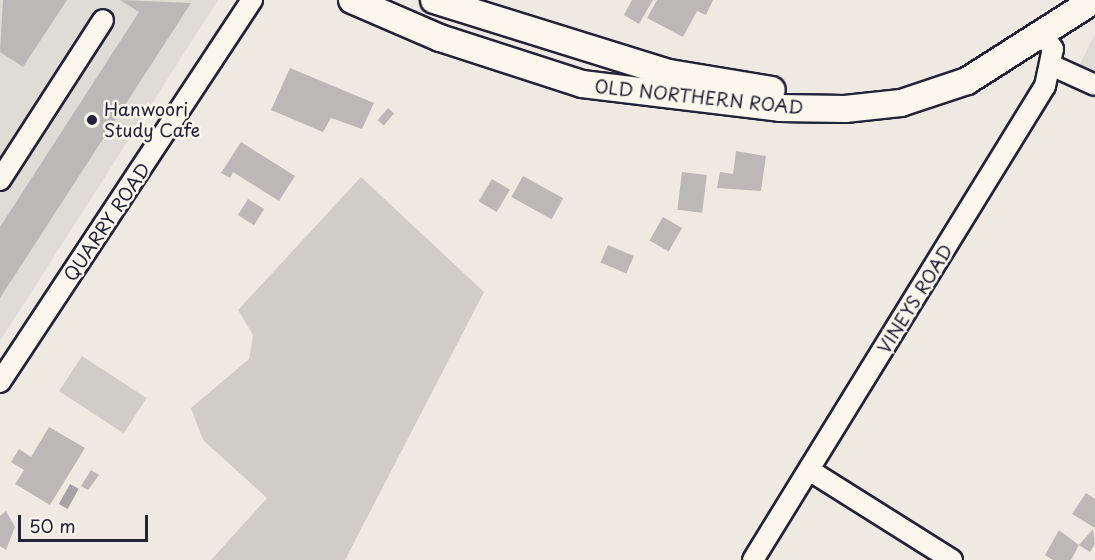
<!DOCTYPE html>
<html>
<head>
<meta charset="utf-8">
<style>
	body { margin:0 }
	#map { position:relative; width:1095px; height:560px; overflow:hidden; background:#eeeae2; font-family:"Playpen Sans",sans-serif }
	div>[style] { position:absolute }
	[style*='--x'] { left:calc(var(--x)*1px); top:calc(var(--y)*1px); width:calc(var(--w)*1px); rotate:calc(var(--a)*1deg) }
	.built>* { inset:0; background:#dfdbd5 }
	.green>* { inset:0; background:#d0cdc9; transform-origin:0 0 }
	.water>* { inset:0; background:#a6a3a7; transform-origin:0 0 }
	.building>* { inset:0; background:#bcb8b8; transform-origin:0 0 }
	.roads { filter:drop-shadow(2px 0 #22223b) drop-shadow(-2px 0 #22223b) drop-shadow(0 2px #22223b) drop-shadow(0 -2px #22223b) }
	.minor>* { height:20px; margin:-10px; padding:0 10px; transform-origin:10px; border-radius:10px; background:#fbf7ec }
	.major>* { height:26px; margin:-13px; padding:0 13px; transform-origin:13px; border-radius:13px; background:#fbf7ec }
	.dots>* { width:16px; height:16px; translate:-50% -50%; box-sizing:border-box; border:3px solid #fbf7ec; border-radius:50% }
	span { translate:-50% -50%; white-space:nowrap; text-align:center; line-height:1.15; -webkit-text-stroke:5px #fbf7ec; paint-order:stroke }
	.street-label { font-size:18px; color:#22223b }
	.poi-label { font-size:18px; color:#22223b }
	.left { translate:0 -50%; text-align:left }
	.scale { position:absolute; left:18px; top:515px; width:130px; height:27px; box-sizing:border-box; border:3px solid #22223b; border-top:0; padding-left:8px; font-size:18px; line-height:21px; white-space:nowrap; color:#22223b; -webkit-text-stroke:4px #fbf7ec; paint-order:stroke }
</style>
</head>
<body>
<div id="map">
	<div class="built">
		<div style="clip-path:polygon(0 0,218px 0,0 341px)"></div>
		<div style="clip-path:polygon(1095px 34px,1095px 97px,1071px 82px)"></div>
	</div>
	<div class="green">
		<div style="clip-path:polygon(361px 177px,484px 292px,345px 560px,211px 560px,267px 498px,203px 440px,191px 408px,249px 359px,253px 335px,238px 310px)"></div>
		<div style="left:82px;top:356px;width:77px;height:42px;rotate:33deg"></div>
	</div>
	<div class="water">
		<div style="left:70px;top:484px;width:10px;height:23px;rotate:29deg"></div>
	</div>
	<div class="building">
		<div style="clip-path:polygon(3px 0,67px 0,23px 67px,0 52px)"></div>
		<div style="clip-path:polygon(120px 0,191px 3px,0 298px,0 227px,139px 12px)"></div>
		<div style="clip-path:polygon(632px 0,653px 0,639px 24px,624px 15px)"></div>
		<div style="clip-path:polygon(657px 0,713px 0,706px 15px,697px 11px,683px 37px,647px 18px)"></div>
		<div style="clip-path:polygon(290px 68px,374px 103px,362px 129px,331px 118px,323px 132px,271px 110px)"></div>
		<div style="left:388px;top:108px;width:8px;height:16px;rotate:40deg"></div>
		<div style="clip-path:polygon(241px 142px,295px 176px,279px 201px,233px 172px,230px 178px,221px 173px)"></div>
		<div style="clip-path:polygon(736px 151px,766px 156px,761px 191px,717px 188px,720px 172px,733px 174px)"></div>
		<div style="left:682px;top:172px;width:25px;height:38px;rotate:7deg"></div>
		<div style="left:523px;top:176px;width:46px;height:24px;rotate:29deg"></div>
		<div style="left:492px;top:179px;width:21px;height:26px;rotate:31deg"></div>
		<div style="left:248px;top:199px;width:19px;height:19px;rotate:32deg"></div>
		<div style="left:663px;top:217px;width:22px;height:27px;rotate:30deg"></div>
		<div style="left:608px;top:245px;width:28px;height:19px;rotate:23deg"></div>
		<div style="clip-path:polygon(49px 427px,85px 448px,50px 505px,15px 484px,24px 470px,11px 462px,19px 449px,31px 457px)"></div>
		<div style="clip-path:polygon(91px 470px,99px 475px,88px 490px,81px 486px)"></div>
		<div style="clip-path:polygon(1086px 493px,1095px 499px,1095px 528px,1072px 514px)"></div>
		<div style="clip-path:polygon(6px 511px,15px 527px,6px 550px,0 546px,0 516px)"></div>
		<div style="clip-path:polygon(1059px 530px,1079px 545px,1093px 529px,1095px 544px,1090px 552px,1079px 545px,1071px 560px,1053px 560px,1045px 555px)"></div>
	</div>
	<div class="roads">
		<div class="minor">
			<div style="--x:1053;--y:66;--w:46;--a:24.3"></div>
			<div style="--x:0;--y:180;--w:190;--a:-57.2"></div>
			<div style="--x:0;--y:382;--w:458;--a:-56.6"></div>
			<div style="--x:809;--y:470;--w:169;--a:32.2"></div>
			<div style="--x:753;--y:560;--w:557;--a:-58.37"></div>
			<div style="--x:1045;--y:86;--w:38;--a:-78"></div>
			<div style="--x:1053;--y:49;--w:18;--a:-124"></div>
		</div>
		<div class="major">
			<div style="--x:352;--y:0;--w:96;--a:23.4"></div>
			<div style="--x:440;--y:38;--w:149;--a:17.9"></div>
			<div style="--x:582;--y:84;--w:199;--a:6.9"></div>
			<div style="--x:780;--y:108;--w:65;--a:0.9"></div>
			<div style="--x:845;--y:109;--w:56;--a:-6.1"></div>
			<div style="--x:901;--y:103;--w:70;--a:-18.4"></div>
			<div style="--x:967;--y:81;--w:151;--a:-32.5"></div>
			<div style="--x:434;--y:0;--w:246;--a:17.3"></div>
			<div style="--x:669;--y:73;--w:104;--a:9.4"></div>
		</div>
	</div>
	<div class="dots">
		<div style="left:92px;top:120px;background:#22223b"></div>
	</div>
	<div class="street-label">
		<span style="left:699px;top:97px;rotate:6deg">OLD NORTHERN ROAD</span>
		<span style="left:107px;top:222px;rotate:-56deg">QUARRY ROAD</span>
		<span style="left:915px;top:299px;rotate:-58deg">VINEYS ROAD</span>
	</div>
	<div class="poi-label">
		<span class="left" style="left:104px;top:120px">Hanwoori<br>Study Cafe</span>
	</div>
	<div class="scale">50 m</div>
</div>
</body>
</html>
